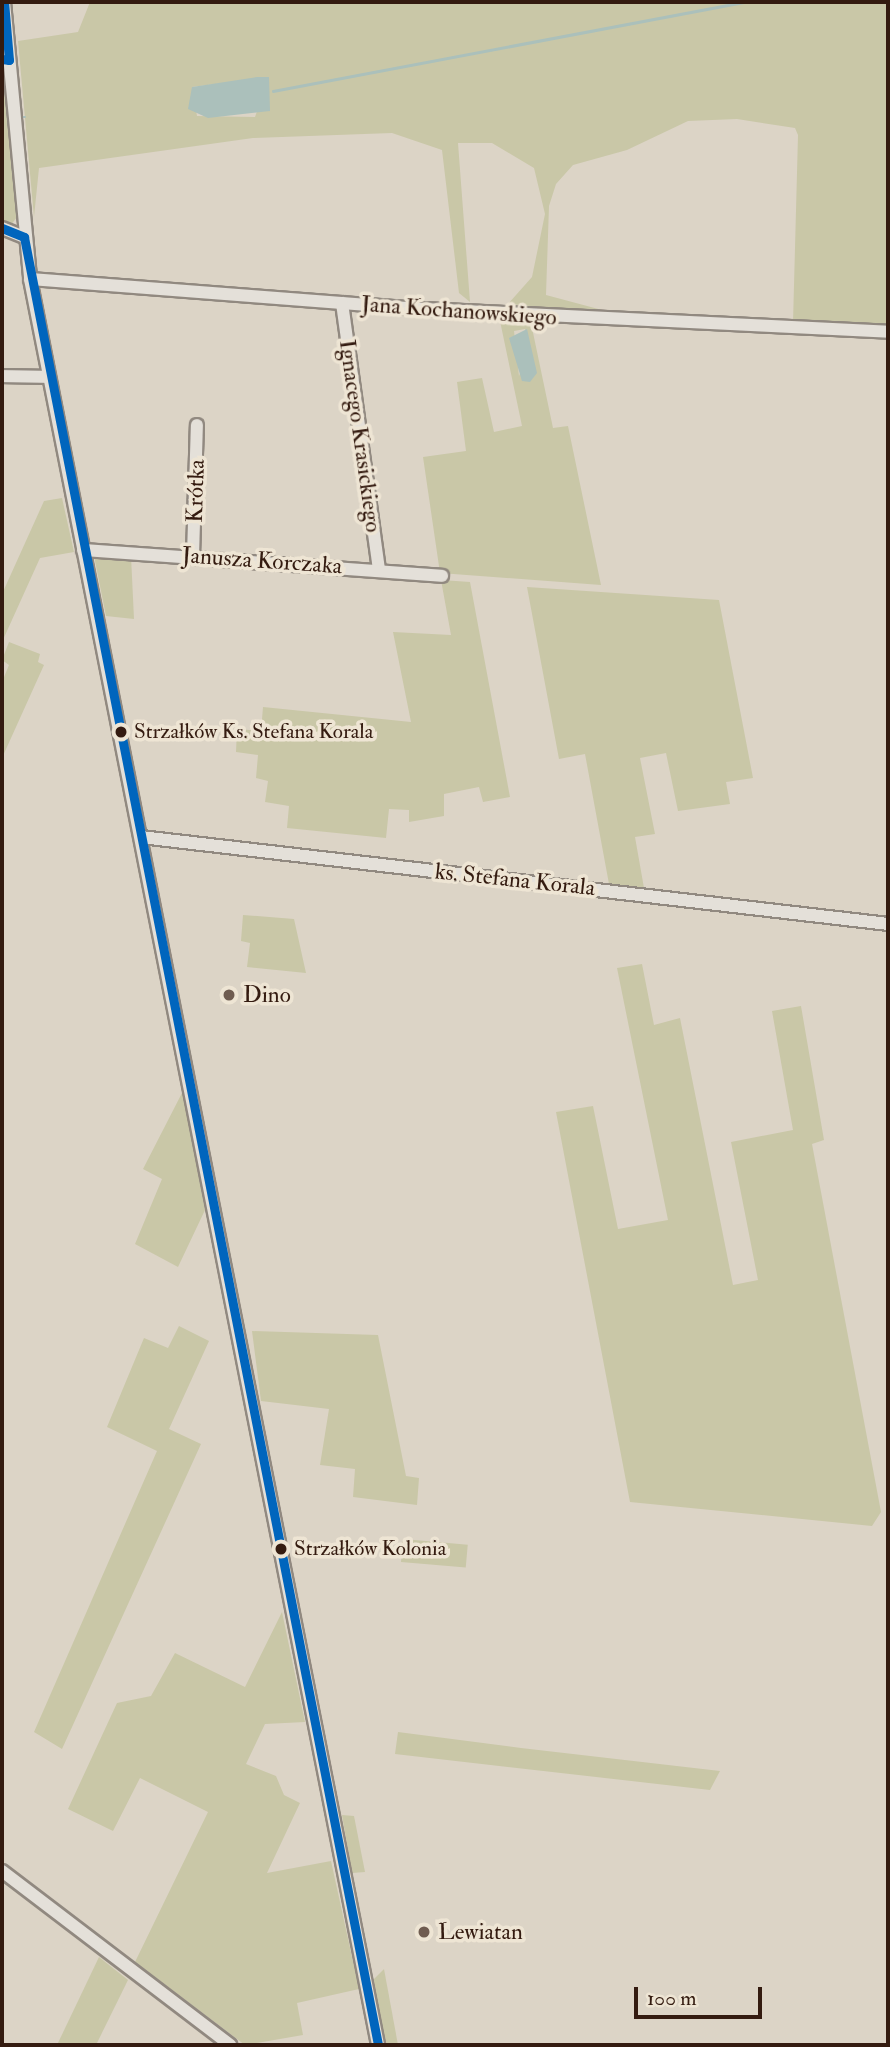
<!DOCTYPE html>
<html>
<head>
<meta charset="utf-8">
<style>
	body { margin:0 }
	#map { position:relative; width:890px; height:2047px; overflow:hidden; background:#dcd4c6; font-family:"IM FELL Double Pica",serif }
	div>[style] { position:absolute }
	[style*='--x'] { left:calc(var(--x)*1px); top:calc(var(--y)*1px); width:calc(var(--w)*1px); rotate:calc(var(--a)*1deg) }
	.green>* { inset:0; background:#c9c7a7; transform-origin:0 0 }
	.water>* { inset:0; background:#abc0bb }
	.stream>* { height:2.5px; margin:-1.25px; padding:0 1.25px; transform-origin:1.25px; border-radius:1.25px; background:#abc0bb }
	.roads { filter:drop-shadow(2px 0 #918980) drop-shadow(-2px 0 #918980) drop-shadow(0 2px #918980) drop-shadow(0 -2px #918980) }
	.minor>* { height:12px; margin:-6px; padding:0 6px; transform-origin:6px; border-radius:6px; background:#e4e0d9 }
	.bus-1>* { height:9px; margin:-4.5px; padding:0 4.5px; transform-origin:4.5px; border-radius:4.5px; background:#0065bd }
	.dots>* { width:19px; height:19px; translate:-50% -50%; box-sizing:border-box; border:4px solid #eee5d4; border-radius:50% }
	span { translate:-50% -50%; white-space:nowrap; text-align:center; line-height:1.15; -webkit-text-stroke:7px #eee5d4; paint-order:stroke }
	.bus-label { font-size:21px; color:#341b10 }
	.left { translate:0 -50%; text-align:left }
	.street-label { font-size:23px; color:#341b10 }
	.poi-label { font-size:23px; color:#341b10 }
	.frame { position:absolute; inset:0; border:4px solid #341b10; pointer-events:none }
	.scale { position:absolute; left:634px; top:1987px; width:128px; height:32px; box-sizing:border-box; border:4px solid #341b10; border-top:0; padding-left:9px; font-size:21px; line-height:24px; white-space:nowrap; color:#341b10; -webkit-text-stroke:5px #eee5d4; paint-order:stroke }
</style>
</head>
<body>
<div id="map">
	<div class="green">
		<div style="clip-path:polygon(evenodd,90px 2px,888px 2px,888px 328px,793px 323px,798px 135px,795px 128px,737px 119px,688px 121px,627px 150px,573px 165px,556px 184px,549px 206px,546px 295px,617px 314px,508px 304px,532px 277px,545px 214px,534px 168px,492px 143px,458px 143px,470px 302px,459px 293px,442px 150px,392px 133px,253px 138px,39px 168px,34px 217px,18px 41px,78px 32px,90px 2px,269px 77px,255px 117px,197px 116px,192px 87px,269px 77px)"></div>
		<div style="clip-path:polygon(2px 70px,17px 217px,11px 225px,2px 225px)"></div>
		<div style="clip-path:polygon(evenodd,500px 321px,531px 323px,553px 428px,568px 426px,601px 585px,440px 573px,423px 457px,466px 451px,457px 382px,482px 378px,494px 432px,522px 426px,500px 321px,525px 329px,530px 344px,519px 376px,514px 331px,525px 329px)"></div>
		<div style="clip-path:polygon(62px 498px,74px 552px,40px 558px,2px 642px,2px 594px,44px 501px)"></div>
		<div style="clip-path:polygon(94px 556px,131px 556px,134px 619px,106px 616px)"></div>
		<div style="clip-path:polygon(441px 580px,470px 582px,510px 797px,483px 802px,479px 787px,444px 794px,444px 816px,409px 822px,409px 810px,389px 809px,386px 838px,287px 828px,289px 806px,265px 802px,268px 781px,256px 778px,258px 755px,236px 752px,237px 729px,261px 731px,263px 707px,411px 722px,393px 632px,451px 635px)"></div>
		<div style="clip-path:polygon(527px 587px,719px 600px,753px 778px,726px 782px,730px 804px,678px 811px,666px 753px,640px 758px,655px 834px,635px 837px,644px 888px,609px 884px,585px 754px,559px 759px)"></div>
		<div style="clip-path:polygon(9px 642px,40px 654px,38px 662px,44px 665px,2px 758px,2px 682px,9px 665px,2px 660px)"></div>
		<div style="clip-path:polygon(243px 915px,294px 919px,306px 973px,247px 967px,250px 943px,241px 941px)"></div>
		<div style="clip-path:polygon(642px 964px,654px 1025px,680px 1018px,733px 1285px,758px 1280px,731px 1142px,793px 1130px,772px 1011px,801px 1006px,824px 1140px,812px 1144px,881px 1512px,872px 1526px,630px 1502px,556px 1112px,593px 1106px,618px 1229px,668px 1220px,617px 968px)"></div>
		<div style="clip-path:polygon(183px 1091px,205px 1210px,178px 1267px,135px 1244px,162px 1179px,143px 1169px)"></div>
		<div style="clip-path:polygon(179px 1326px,209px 1341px,169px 1429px,201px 1444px,62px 1749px,34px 1732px,157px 1451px,107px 1427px,144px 1338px,168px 1348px)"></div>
		<div style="clip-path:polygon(252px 1331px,378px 1335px,406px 1476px,419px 1478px,417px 1505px,353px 1497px,355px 1469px,320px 1465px,329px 1409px,261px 1401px)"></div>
		<div style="left:403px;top:1539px;width:65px;height:23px;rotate:5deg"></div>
		<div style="clip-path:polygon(282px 1612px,305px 1722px,265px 1724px,246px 1764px,276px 1776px,284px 1795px,300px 1803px,267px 1873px,331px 1861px,359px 1989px,297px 2003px,303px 2035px,245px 2045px,135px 1962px,208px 1812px,140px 1778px,113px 1831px,68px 1809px,117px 1703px,151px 1696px,175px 1653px,245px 1687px)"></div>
		<div style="clip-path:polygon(398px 1732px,521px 1748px,720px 1771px,710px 1790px,395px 1754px)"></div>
		<div style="clip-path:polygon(342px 1815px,354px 1816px,365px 1872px,352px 1873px)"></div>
		<div style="clip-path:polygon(99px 1957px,128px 1980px,96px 2045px,57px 2045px)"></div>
		<div style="clip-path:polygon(384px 1969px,398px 2045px,386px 2045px,373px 1980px)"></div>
	</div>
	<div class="water">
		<div style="clip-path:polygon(257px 77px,269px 77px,270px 111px,208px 118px,188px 109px,192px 87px)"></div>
		<div style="clip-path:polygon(527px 329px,537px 373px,530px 382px,522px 381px,509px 338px)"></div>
	</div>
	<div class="stream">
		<div style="--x:273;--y:91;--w:480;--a:-10.7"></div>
		<div style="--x:23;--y:117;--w:2;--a:0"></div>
	</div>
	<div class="roads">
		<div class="minor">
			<div style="--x:4;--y:2;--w:278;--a:84.6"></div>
			<div style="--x:30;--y:279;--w:1800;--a:78.85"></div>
			<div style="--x:2;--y:228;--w:24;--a:22"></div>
			<div style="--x:30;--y:279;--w:375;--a:4.4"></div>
			<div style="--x:404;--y:308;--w:485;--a:2.8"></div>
			<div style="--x:342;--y:303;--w:270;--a:82.1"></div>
			<div style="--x:2;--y:376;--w:47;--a:1.2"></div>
			<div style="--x:83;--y:550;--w:360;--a:4.1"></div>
			<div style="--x:193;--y:556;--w:131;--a:-88.3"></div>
			<div style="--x:141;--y:837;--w:752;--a:6.64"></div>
			<div style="--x:2;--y:1871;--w:287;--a:37.3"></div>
		</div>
	</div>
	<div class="bus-1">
		<div style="--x:2;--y:59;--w:7;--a:8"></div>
		<div style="--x:9;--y:60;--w:58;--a:-94.9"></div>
		<div style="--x:2;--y:228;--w:24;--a:22"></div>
		<div style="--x:24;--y:237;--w:1842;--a:78.92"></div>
	</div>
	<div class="dots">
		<div style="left:121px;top:732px;background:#341b10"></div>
		<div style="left:229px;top:995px;background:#6f5c50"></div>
		<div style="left:281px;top:1549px;background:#341b10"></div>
		<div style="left:424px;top:1932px;background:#6f5c50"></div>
	</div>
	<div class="bus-label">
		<span class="left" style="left:134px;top:732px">Strzałków Ks. Stefana Korala</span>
		<span class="left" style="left:294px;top:1549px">Strzałków Kolonia</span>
	</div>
	<div class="street-label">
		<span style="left:459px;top:311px;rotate:4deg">Jana Kochanowskiego</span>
		<span style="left:360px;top:436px;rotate:82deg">Ignacego Krasickiego</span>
		<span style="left:196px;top:491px;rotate:-88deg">Krótka</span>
		<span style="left:262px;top:561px;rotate:4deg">Janusza Korczaka</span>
		<span style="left:515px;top:880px;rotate:6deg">ks. Stefana Korala</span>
	</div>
	<div class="poi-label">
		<span class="left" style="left:243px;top:995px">Dino</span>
		<span class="left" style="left:438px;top:1932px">Lewiatan</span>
	</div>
	<div class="frame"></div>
	<div class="scale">100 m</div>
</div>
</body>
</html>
